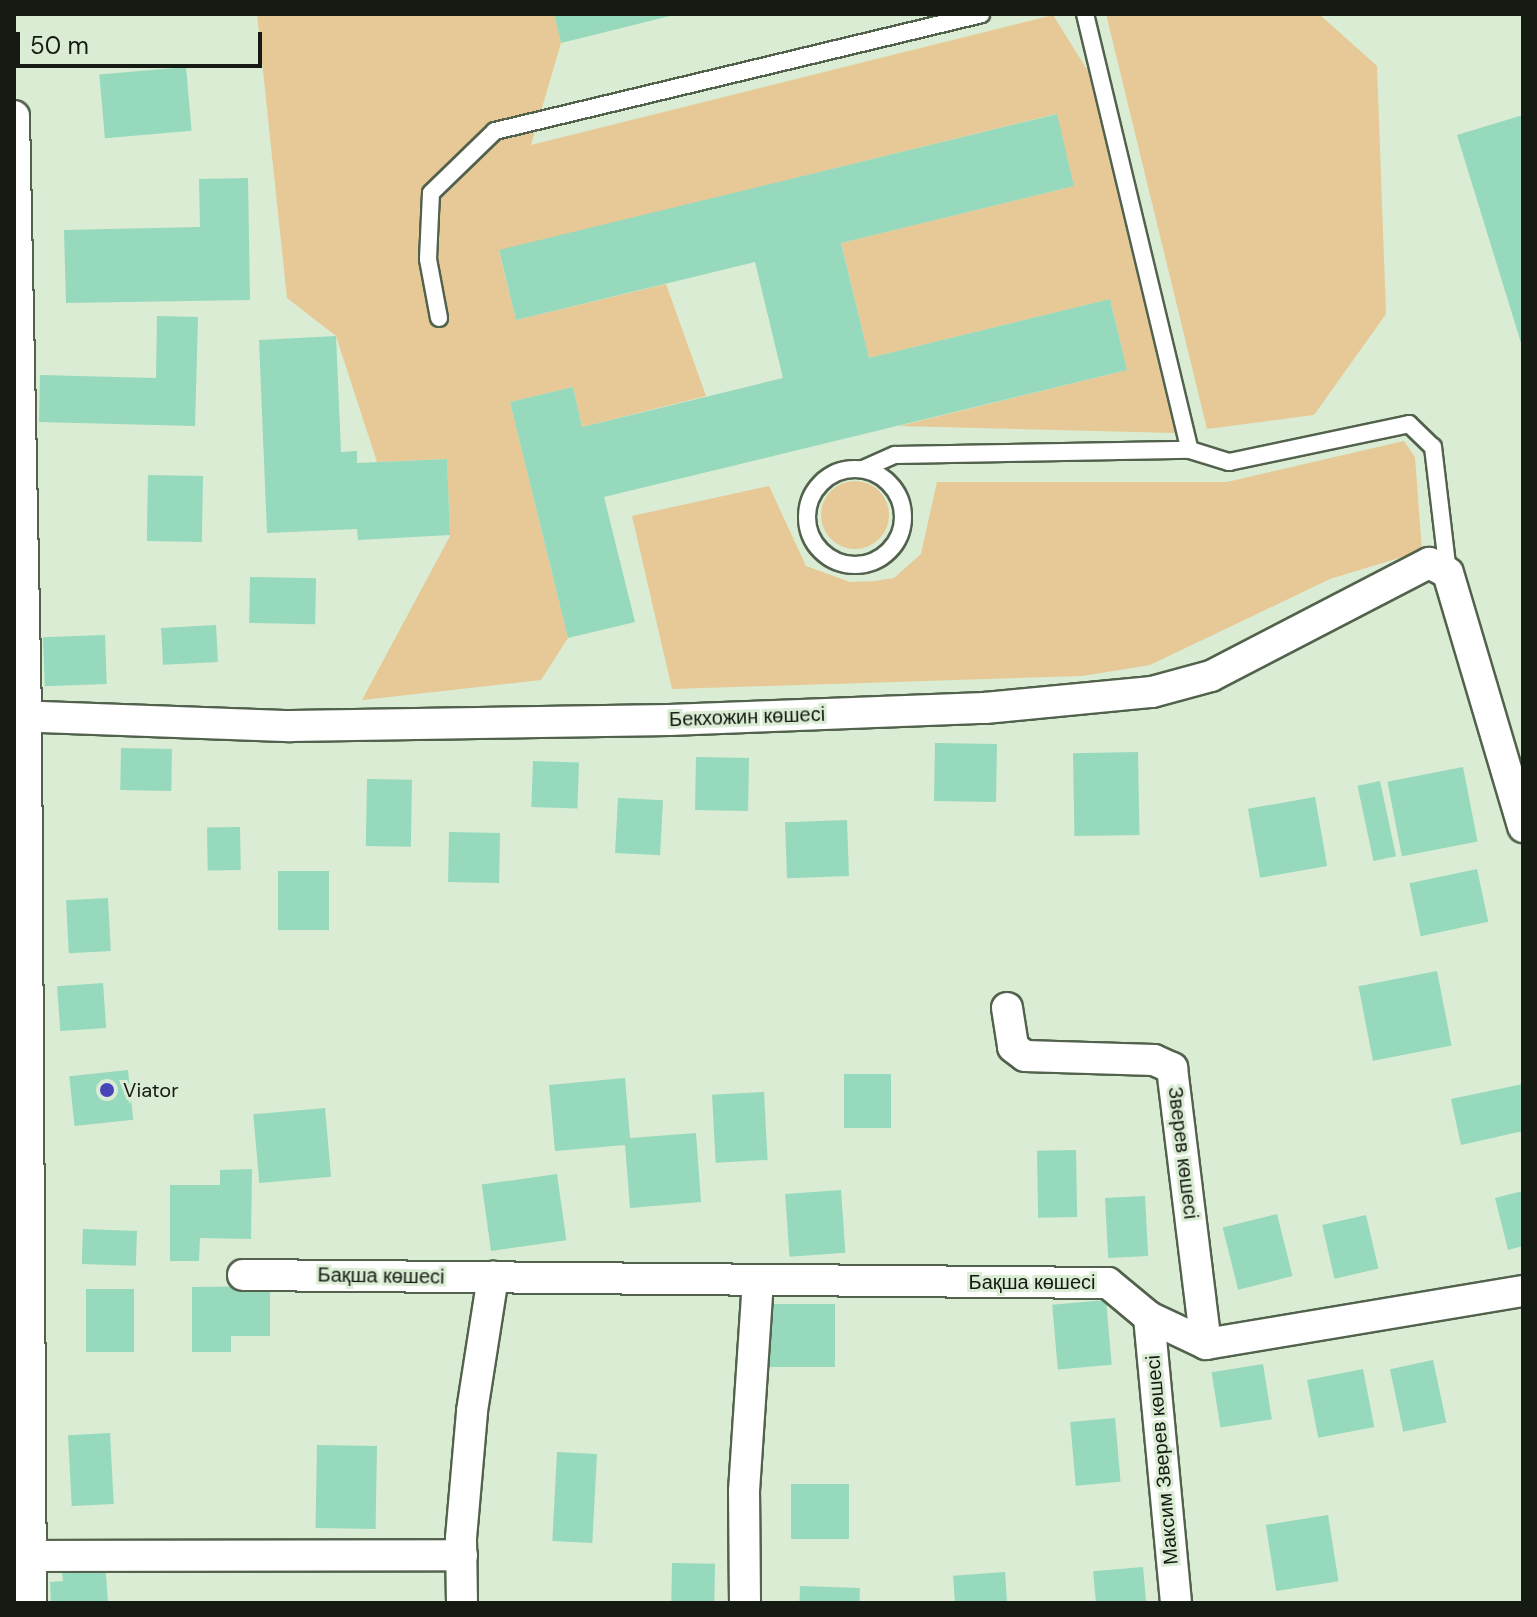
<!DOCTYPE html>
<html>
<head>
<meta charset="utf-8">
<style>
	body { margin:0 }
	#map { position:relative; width:1537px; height:1617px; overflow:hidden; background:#daecd3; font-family:"DM Sans",sans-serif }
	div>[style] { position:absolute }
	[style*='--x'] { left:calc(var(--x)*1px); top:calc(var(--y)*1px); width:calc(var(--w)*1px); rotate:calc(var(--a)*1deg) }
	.green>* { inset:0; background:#e6c996 }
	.round { border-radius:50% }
	.building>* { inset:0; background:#96d9bc; transform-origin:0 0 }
	.roads { filter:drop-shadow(2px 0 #52624c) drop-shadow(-2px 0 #52624c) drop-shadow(0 2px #52624c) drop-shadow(0 -2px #52624c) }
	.service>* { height:16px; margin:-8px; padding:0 8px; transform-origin:8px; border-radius:8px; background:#fff }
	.service>.ring { margin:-8px; padding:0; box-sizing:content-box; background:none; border:16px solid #fff; border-radius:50% }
	.minor>* { height:30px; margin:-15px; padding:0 15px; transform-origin:15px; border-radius:15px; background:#fff }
	.dots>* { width:22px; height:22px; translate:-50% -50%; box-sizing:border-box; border:4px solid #daecd3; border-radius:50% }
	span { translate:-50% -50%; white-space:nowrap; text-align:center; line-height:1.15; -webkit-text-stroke:6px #daecd3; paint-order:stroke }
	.street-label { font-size:20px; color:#151b13 }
	.poi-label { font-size:20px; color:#151b13 }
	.left { translate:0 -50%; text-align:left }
	.frame { position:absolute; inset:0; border:16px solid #151b13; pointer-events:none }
	.scale { position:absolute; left:16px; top:32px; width:246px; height:36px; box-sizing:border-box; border:4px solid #151b13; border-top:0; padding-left:10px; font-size:24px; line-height:28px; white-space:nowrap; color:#151b13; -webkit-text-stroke:6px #daecd3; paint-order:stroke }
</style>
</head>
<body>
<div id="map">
	<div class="green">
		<div style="clip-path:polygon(257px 14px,554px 14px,561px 43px,531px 145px,1053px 15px,1088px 71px,1175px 433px,899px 426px,1127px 370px,1110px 299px,869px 358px,841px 243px,1074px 186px,1056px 114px,499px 251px,516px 320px,666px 284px,706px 396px,582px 427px,573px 387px,510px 402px,568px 638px,541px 680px,362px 700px,450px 536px,447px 459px,377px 462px,336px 336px,287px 298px)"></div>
		<div style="clip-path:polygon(1106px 14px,1319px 14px,1377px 66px,1386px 314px,1314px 415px,1207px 429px)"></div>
		<div style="clip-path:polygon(1404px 441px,1415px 457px,1422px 551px,1330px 579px,1150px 665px,1082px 676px,672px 689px,632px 516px,769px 486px,806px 566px,850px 582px,875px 581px,894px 578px,921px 554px,937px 482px,1227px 482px)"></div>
		<div class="round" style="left:821px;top:481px;width:68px;height:68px"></div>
	</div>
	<div class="building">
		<div style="clip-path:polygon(554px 14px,674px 14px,674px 15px,561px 43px)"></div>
		<div style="left:186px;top:67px;width:64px;height:87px;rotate:85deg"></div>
		<div style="clip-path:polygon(1057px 114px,1074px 186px,841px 243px,869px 358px,1110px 299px,1127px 370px,604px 497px,635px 622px,568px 638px,510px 402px,573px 387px,582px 427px,783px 378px,755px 262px,516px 320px,499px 250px)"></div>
		<div style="clip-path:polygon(1523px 115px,1523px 346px,1522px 346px,1457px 135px)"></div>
		<div style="clip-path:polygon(248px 178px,250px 300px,66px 303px,64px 230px,200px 227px,199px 179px)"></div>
		<div style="clip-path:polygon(157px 316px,198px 317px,195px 426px,39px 422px,40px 375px,156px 378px)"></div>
		<div style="clip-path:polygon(336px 336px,341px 452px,357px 451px,357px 463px,447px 459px,450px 535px,358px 540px,357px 529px,267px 533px,259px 340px)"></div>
		<div style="left:148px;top:475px;width:55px;height:66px;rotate:1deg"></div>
		<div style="left:250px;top:577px;width:66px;height:46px;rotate:1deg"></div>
		<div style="left:216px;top:625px;width:37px;height:55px;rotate:87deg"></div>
		<div style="left:105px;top:635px;width:49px;height:62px;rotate:88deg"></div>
		<div style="left:997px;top:744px;width:58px;height:62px;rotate:91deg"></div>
		<div style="left:121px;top:748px;width:51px;height:42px;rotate:1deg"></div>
		<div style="left:1138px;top:752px;width:83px;height:65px;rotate:89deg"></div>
		<div style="left:696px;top:757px;width:53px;height:53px;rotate:1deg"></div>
		<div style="left:533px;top:761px;width:46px;height:46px;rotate:2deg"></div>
		<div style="left:1463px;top:767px;width:76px;height:77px;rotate:79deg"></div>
		<div style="left:367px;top:779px;width:45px;height:67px;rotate:1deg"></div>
		<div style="left:1380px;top:781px;width:77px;height:23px;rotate:78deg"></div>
		<div style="left:1315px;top:797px;width:70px;height:68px;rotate:80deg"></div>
		<div style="left:618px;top:798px;width:45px;height:55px;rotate:3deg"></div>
		<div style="left:847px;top:820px;width:56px;height:62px;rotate:88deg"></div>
		<div style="left:240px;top:827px;width:43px;height:33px;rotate:89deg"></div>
		<div style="left:449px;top:832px;width:51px;height:50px;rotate:1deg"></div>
		<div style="left:1477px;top:869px;width:54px;height:69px;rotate:78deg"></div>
		<div style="left:278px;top:871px;width:51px;height:59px"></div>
		<div style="left:108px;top:898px;width:53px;height:42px;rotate:87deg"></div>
		<div style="left:1437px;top:971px;width:76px;height:80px;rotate:79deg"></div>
		<div style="left:103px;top:983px;width:45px;height:46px;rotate:86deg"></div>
		<div style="left:128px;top:1070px;width:50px;height:59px;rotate:84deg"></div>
		<div style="left:844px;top:1074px;width:47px;height:54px"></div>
		<div style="clip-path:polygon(625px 1078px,630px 1138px,696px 1133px,701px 1202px,630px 1208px,625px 1145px,555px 1151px,549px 1085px)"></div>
		<div style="clip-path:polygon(1523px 1084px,1523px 1131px,1461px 1145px,1451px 1099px)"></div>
		<div style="left:764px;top:1092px;width:68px;height:52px;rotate:87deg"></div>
		<div style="left:325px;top:1108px;width:69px;height:72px;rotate:85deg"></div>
		<div style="left:1076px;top:1150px;width:67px;height:39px;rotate:89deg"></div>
		<div style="clip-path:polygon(252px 1169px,251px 1239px,200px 1238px,199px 1261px,170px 1261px,170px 1185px,220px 1185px,220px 1170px)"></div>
		<div style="left:557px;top:1174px;width:67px;height:76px;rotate:82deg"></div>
		<div style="left:841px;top:1190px;width:63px;height:56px;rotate:86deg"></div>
		<div style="clip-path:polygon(1523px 1191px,1523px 1246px,1508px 1250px,1495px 1198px)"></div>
		<div style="left:1145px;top:1196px;width:60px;height:40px;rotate:87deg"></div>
		<div style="left:1277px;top:1214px;width:64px;height:56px;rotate:76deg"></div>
		<div style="left:1366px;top:1215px;width:55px;height:45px;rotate:77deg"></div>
		<div style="left:83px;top:1229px;width:54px;height:35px;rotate:2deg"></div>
		<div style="clip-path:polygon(270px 1286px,270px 1336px,231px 1336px,231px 1352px,192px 1352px,192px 1287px)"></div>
		<div style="left:86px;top:1289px;width:48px;height:63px"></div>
		<div style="left:1106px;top:1300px;width:65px;height:54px;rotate:85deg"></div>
		<div style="left:769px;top:1304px;width:66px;height:63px"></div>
		<div style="left:1433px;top:1360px;width:64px;height:44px;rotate:78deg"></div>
		<div style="left:1263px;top:1364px;width:56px;height:52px;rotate:81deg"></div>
		<div style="left:1363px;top:1369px;width:59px;height:57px;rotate:79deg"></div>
		<div style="left:1115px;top:1418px;width:64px;height:45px;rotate:85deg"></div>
		<div style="left:110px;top:1433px;width:71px;height:42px;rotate:87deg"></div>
		<div style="left:317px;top:1445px;width:60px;height:83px;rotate:1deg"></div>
		<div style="left:557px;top:1452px;width:40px;height:89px;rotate:3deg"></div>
		<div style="left:849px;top:1484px;width:55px;height:58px;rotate:90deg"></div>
		<div style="left:1328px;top:1515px;width:67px;height:63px;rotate:81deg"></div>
		<div style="clip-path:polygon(105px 1561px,108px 1603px,51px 1603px,50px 1582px,63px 1581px,61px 1564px)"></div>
		<div style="left:672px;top:1563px;width:43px;height:40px;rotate:1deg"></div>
		<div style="left:1143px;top:1567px;width:36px;height:50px;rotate:85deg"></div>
		<div style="left:1005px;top:1572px;width:31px;height:52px;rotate:86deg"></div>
		<div style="left:800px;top:1586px;width:60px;height:17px;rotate:2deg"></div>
	</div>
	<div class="roads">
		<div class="service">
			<div style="--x:1085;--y:14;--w:448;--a:76.5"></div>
			<div style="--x:1190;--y:450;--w:41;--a:17.1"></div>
			<div style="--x:1229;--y:462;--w:184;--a:-11.9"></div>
			<div style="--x:1409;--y:424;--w:33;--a:44"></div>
			<div style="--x:1433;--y:447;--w:127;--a:83.2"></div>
			<div style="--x:439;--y:318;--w:60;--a:-100.6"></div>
			<div style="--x:428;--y:259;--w:66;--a:-87.4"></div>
			<div style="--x:431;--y:193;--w:89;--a:-44.1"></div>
			<div style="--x:495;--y:131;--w:500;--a:-13.5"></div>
			<div style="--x:863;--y:469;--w:35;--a:-24"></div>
			<div style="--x:895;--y:455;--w:295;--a:-1"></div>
			<div class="ring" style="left:807px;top:469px;width:80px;height:80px"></div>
		</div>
		<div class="minor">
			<div style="--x:14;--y:116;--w:599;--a:88.85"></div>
			<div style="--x:26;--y:715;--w:888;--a:89.68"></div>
			<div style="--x:14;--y:716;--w:277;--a:2.1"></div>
			<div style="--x:291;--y:726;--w:378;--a:-0.9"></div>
			<div style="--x:669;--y:720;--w:316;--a:-2.2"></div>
			<div style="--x:985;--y:708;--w:168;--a:-5.5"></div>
			<div style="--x:1152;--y:692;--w:61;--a:-15.2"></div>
			<div style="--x:1211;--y:676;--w:246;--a:-27.4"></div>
			<div style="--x:1429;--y:563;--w:21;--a:28"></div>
			<div style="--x:1448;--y:573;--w:265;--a:73.5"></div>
			<div style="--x:1007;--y:1008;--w:39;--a:81"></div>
			<div style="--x:1013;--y:1047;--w:15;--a:37"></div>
			<div style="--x:1025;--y:1056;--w:129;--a:1.8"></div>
			<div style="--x:1154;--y:1060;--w:20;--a:24"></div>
			<div style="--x:1172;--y:1068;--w:278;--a:83"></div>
			<div style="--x:243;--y:1275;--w:865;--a:0.53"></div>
			<div style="--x:1108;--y:1283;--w:53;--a:39.7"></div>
			<div style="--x:1149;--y:1317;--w:63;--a:25.3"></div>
			<div style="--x:1206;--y:1344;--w:321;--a:-9.5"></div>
			<div style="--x:1149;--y:1317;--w:287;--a:84.6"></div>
			<div style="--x:31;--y:1556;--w:431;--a:-0.1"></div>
			<div style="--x:462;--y:1603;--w:65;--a:-90.9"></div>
			<div style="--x:461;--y:1538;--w:127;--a:-85"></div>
			<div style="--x:472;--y:1411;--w:136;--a:-81.1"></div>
			<div style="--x:745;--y:1603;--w:112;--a:-90.5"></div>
			<div style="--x:744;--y:1491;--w:209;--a:-86.2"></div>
		</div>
	</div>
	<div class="dots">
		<div style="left:107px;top:1090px;background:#4844ba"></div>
	</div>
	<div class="street-label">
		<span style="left:747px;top:717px;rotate:-2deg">Бекхожин көшесі</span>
		<span style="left:1183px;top:1153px;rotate:83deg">Зверев көшесі</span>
		<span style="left:381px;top:1276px;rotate:1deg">Бақша көшесі</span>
		<span style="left:1032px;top:1282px">Бақша көшесі</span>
		<span style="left:1162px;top:1460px;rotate:-95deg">Максим Зверев көшесі</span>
	</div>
	<div class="poi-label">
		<span class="left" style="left:123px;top:1090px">Viator</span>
	</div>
	<div class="frame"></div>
	<div class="scale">50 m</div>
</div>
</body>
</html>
